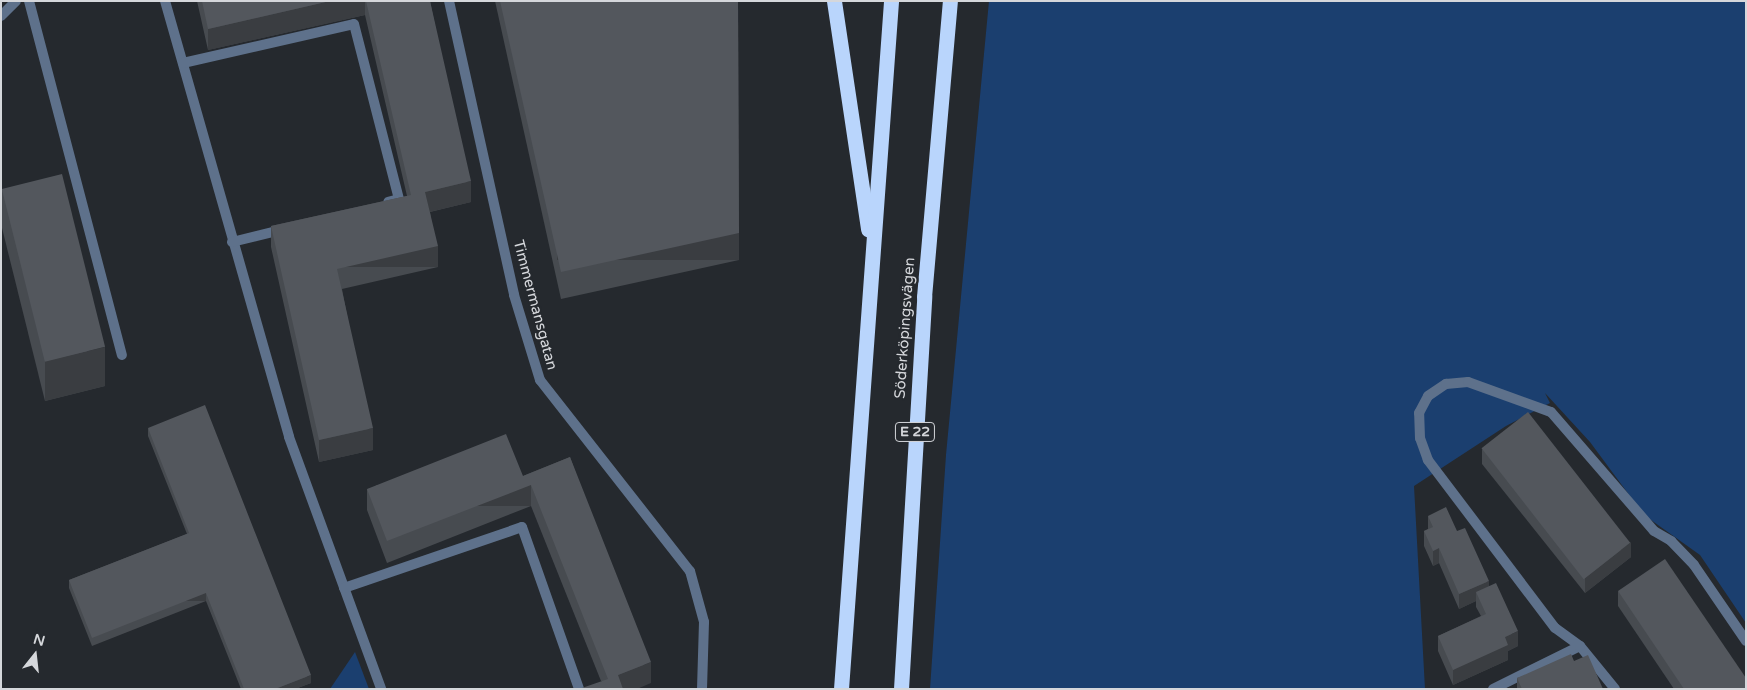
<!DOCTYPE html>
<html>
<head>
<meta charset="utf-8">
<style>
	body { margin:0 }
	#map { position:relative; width:1747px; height:690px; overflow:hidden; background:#25292e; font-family:"Varela Round",sans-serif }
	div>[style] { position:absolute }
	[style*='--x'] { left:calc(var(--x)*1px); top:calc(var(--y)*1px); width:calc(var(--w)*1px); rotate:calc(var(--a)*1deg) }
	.green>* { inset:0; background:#1b3f6f }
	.lane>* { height:10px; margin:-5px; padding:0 5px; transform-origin:5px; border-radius:5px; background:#5e718b }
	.street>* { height:10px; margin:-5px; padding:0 5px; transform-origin:5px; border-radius:5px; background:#5e718b }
	.highway>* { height:15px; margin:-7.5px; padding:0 7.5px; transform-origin:7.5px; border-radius:7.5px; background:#b9d5fc }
	.wall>* { inset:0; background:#474b50 }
	.shaded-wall>* { inset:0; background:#3a3d41; transform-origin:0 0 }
	.building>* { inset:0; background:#53575d; transform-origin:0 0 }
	span { translate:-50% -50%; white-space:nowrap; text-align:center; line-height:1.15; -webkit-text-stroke:4.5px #25292e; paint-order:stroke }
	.shield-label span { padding:1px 4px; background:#25292e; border:1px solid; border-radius:4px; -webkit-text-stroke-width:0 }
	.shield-label { font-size:14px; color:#d5d7db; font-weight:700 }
	.street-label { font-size:15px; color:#d5d7db }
	.frame { position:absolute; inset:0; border:2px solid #d5d7db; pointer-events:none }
	.north { position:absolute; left:10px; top:630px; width:50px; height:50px; -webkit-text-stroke:4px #25292e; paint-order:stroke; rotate:16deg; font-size:14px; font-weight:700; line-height:20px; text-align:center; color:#d5d7db }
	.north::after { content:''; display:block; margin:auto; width:18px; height:22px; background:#d5d7db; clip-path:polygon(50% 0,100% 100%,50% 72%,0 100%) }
</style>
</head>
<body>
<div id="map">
	<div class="green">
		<div style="clip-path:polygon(989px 1px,1746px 1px,1746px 623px,1700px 555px,1644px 515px,1590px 442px,1545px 393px,1550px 403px,1506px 426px,1414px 486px,1425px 689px,930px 689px,946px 455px)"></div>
		<div style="clip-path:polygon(355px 652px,369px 689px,330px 689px)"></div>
	</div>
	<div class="lane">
		<div style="--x:29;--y:1;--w:366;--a:75.3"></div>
		<div style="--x:165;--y:1;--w:453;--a:74.1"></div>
		<div style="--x:289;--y:437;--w:268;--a:69.9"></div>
		<div style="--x:183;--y:63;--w:175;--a:-12.8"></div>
		<div style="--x:354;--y:24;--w:181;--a:75.6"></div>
		<div style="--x:399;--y:199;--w:11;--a:165"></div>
		<div style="--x:232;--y:242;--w:55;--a:-13.8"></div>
		<div style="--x:344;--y:588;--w:188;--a:-18.9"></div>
		<div style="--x:522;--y:527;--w:172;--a:70.6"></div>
		<div style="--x:1493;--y:689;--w:97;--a:-26.3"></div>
		<div style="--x:1615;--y:689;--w:55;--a:-129.1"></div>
		<div style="--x:1580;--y:646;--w:31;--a:-144"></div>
		<div style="--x:1555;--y:628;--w:211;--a:-127.1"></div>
		<div style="--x:1428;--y:460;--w:23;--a:-110"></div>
		<div style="--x:1420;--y:438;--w:25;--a:-92"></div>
		<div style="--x:1419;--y:413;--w:19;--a:-62"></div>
		<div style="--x:1428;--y:396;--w:22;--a:-34"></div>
		<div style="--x:1446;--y:384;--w:22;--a:-5"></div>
		<div style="--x:1468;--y:382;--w:88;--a:19.9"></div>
		<div style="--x:1551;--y:412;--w:157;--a:49.1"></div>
		<div style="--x:1654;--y:531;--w:20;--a:30"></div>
		<div style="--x:1671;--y:541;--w:33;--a:46"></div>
		<div style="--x:1694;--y:565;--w:92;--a:55.6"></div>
	</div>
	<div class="street">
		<div style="--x:449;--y:1;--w:301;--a:77.5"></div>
		<div style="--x:514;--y:295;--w:89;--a:73"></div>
		<div style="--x:540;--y:380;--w:243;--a:51.9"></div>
		<div style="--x:690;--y:571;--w:53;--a:74.6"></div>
		<div style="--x:704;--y:622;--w:67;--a:91.7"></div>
		<div style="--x:1;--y:16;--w:21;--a:-45"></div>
	</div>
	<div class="highway">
		<div style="--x:834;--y:1;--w:231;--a:81.5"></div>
		<div style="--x:841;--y:689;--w:690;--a:-85.84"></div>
		<div style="--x:901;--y:689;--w:393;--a:-86.6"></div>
		<div style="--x:924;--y:297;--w:297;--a:-85"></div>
	</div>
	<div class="wall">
		<div style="clip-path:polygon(197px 1px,430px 1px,471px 202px,430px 212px,438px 267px,342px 289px,373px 450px,319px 462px,271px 247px,271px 226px,407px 196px,365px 15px,208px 50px)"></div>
		<div style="clip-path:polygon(495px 1px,738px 1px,739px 260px,561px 299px)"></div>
		<div style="clip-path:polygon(2px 189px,105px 386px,45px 401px,2px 228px)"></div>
		<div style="clip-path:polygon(148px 428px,311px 683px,295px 689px,241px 689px,206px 601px,92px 646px,69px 588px,69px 580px,187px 534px,148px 436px)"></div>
		<div style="clip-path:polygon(1482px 449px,1631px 557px,1585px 593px,1482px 464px)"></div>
		<div style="clip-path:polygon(570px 457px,651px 683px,601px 681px,531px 506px,387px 563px,367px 510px,367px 489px,523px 476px)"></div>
		<div style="clip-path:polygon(1428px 516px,1457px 531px,1489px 586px,1518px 646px,1508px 651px,1508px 660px,1453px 685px,1438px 651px,1438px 636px,1481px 616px,1476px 607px,1476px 601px,1459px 609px,1439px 563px,1433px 566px,1424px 546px,1424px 531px,1428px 529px)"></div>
		<div style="clip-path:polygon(1618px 591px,1746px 689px,1674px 689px,1618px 606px)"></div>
		<div style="clip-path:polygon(1574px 661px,1603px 689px,1517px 689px,1517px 678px)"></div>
	</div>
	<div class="shaded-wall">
		<div style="clip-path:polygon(330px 1px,365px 1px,365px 15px,208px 50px,208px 29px)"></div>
		<div style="clip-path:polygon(471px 181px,471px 202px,425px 213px,425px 192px)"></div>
		<div style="left:739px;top:233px;width:27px;height:182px;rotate:90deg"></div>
		<div style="left:438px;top:246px;width:21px;height:104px;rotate:90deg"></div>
		<div style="clip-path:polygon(105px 347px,105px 386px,45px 401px,45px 361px)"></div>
		<div style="clip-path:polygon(373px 428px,373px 450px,319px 462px,319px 440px)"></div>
		<div style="left:531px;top:485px;width:21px;height:155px;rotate:90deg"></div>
		<div style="clip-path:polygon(1631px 542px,1631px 557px,1585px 593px,1585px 578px)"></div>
		<div style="clip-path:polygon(1439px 548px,1439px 563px,1433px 566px,1433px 551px)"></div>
		<div style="clip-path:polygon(1489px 581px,1489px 596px,1476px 592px,1476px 601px,1459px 609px,1459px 594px)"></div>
		<div style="left:206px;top:593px;width:8px;height:123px;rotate:90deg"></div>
		<div style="clip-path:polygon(1518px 631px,1518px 646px,1508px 651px,1508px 660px,1453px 685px,1453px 670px,1505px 637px)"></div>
		<div style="clip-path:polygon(651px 662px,651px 683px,637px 689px,618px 689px,618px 675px)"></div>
		<div style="clip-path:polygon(311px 675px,311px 683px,295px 689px,275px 689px)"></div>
	</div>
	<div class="building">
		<div style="clip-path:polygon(202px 1px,330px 1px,208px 29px)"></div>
		<div style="clip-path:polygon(366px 1px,430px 1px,471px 181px,425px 192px,438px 246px,337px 269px,373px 428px,319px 440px,271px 226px,411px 195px)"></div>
		<div style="clip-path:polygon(500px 1px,738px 1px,739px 233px,561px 272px)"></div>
		<div style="left:62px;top:174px;width:178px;height:62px;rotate:76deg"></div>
		<div style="clip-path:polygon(205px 405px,311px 675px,275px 689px,244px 689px,206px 593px,92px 638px,69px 580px,189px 533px,148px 428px)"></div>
		<div style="left:1528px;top:412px;width:166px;height:59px;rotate:52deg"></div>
		<div style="clip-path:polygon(506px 434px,523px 476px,570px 457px,651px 662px,618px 675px,623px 689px,579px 689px,608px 679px,531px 485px,387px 541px,367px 489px)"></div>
		<div style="clip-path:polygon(1446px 507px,1457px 531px,1465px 528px,1489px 581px,1459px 594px,1439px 548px,1433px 551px,1424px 531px,1433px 527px,1428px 516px)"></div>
		<div style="clip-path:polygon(1665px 559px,1746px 678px,1746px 689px,1684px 689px,1618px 591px)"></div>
		<div style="clip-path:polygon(1496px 583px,1518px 631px,1505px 637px,1508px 645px,1453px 670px,1438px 636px,1486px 614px,1476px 592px)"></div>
		<div style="clip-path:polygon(1571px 654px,1574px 661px,1588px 655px,1603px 689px,1522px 689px,1517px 678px)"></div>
	</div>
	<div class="shield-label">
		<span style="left:915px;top:432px">E 22</span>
	</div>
	<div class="street-label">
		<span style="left:535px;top:305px;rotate:75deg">Timmermansgatan</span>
		<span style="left:905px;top:328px;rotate:-86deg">Söderköpingsvägen</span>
	</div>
	<div class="frame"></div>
	<div class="north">N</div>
</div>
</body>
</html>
